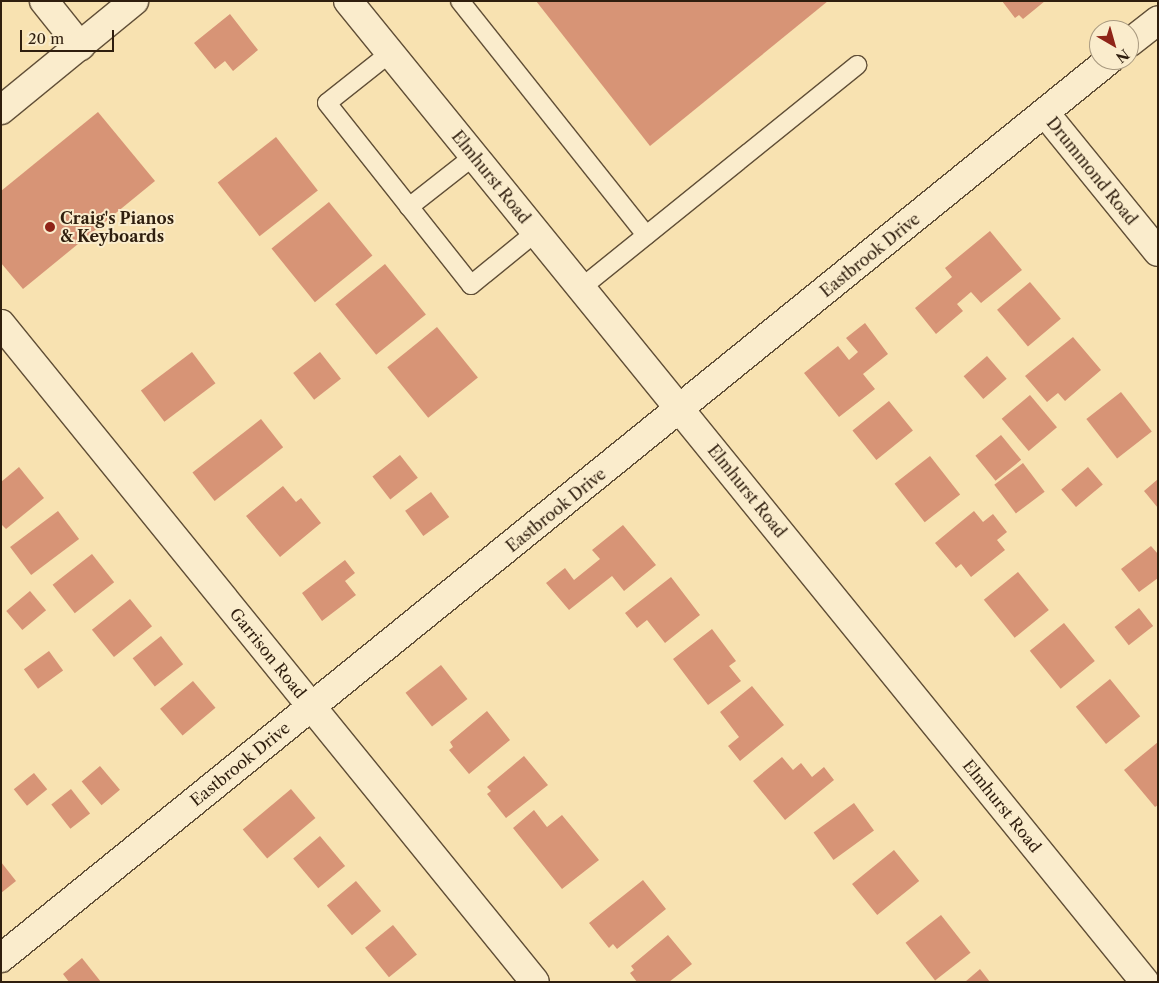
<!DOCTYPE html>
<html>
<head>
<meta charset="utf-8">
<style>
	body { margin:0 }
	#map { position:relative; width:1159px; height:983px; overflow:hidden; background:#f8e2b1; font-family:"Libre Caslon Text",serif }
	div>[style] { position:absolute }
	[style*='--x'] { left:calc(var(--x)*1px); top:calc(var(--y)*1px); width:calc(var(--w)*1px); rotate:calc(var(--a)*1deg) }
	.building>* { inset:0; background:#d79476; transform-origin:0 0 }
	.roads { filter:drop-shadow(1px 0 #614f37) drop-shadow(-1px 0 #614f37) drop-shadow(0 1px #614f37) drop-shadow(0 -1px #614f37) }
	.lane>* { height:18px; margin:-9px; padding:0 9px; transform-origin:9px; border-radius:9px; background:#faeccc }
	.street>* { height:28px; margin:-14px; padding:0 14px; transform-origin:14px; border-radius:14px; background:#faeccc }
	.secondary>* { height:28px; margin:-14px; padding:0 14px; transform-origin:14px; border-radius:14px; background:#faeccc }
	.dots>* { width:14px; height:14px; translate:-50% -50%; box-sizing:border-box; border:2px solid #faeccc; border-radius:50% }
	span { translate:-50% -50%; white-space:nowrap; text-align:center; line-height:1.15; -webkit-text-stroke:4px #faeccc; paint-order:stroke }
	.street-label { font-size:16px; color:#2f1e0e }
	.poi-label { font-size:16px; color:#2f1e0e; font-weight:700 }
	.left { translate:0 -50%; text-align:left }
	.frame { position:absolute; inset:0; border:2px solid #2f1e0e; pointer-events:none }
	.north { position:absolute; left:1089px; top:20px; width:50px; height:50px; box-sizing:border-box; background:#faeccc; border:1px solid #a99a80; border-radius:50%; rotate:142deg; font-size:14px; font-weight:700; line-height:20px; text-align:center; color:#2f1e0e }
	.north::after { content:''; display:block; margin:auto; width:18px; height:22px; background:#8f2418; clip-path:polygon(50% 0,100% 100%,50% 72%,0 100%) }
	.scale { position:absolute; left:20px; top:30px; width:94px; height:22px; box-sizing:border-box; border:2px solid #2f1e0e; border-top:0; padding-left:6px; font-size:15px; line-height:18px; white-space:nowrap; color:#2f1e0e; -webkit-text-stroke:4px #faeccc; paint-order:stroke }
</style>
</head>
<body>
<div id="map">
	<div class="building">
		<div style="clip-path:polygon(536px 1px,828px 1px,650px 146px)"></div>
		<div style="clip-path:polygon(1002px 1px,1045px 1px,1023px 19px,1019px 15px,1015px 18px)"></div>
		<div style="clip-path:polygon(230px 14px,258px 50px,233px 71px,225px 61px,215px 69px,194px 43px)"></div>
		<div style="clip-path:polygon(98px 112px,155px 181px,23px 289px,1px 263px,1px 191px)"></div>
		<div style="left:276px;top:137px;width:68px;height:74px;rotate:52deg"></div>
		<div style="left:329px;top:202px;width:69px;height:74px;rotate:51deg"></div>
		<div style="clip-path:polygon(990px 231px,1022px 270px,981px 303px,971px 292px,957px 304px,963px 311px,936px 334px,915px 308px,952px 277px,945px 268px)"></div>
		<div style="left:385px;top:264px;width:65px;height:64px;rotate:51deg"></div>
		<div style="left:1030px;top:282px;width:48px;height:43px;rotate:50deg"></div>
		<div style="clip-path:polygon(865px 323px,888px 354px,863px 374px,875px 389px,839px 417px,804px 373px,838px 346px,849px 360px,858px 352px,846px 338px)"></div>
		<div style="left:437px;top:327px;width:65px;height:64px;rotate:51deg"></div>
		<div style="clip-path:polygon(1073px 337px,1101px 370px,1065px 401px,1058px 393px,1047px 402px,1025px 376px)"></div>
		<div style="left:192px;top:352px;width:39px;height:64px;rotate:53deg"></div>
		<div style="left:320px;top:352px;width:34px;height:34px;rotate:52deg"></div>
		<div style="left:987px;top:356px;width:30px;height:31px;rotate:49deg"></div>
		<div style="left:1121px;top:392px;width:50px;height:44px;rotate:52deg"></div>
		<div style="left:1030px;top:395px;width:42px;height:37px;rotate:50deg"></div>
		<div style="left:889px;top:401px;width:38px;height:47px;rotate:51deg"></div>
		<div style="left:261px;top:419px;width:36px;height:87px;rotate:52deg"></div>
		<div style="left:1001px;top:435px;width:32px;height:33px;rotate:51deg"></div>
		<div style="left:400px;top:455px;width:29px;height:35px;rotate:52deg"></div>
		<div style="left:930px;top:456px;width:49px;height:45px;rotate:52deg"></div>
		<div style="left:1023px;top:463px;width:36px;height:36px;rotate:53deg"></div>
		<div style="clip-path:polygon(19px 467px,44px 498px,6px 529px,1px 524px,1px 482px)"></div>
		<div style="left:1088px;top:467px;width:23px;height:35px;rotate:50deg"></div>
		<div style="clip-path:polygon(1158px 479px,1158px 508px,1144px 491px)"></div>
		<div style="clip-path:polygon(283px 486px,296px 502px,301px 498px,321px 523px,280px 557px,246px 516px)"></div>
		<div style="left:431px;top:492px;width:31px;height:32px;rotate:54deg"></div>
		<div style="left:58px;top:511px;width:35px;height:60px;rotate:53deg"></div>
		<div style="clip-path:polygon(974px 511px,983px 522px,993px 514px,1007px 532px,997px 540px,1005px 550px,971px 577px,961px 564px,956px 568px,935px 543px)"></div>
		<div style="clip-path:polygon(623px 525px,656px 565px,624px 591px,612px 576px,569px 610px,546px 583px,565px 568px,574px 580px,600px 559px,592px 550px)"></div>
		<div style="clip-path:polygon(1151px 546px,1158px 554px,1158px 578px,1139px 592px,1121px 569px)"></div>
		<div style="left:92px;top:554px;width:36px;height:50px;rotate:52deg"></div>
		<div style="clip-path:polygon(345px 560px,355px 573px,345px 581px,356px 595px,322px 621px,302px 593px)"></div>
		<div style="left:1018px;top:572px;width:49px;height:44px;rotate:51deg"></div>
		<div style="clip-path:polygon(671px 577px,700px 615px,665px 643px,647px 620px,637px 628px,625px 613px)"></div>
		<div style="left:30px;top:591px;width:25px;height:31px;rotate:50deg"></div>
		<div style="left:130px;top:599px;width:35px;height:49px;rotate:51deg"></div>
		<div style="left:1139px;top:608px;width:23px;height:31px;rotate:52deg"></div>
		<div style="left:1064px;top:623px;width:49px;height:44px;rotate:51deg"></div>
		<div style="clip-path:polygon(712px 629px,736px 661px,729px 666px,741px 681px,708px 705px,673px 659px)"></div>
		<div style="left:161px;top:636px;width:36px;height:36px;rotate:52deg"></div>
		<div style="left:49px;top:651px;width:24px;height:31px;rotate:54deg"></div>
		<div style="left:441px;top:665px;width:43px;height:45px;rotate:52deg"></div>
		<div style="left:1110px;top:679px;width:48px;height:44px;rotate:51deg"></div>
		<div style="left:193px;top:681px;width:35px;height:43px;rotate:50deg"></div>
		<div style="clip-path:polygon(752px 686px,784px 725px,740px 761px,728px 746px,739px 737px,720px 712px)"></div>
		<div style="clip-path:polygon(487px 711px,510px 740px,469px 774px,449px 750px,453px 747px,450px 742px)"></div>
		<div style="clip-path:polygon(1158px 742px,1158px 805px,1155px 807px,1124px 770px)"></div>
		<div style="clip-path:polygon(524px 756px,548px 785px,506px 818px,487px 794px,491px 791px,487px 787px)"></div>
		<div style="clip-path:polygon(782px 757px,793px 770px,801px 763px,812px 777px,824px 767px,834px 780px,785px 820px,753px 781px)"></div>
		<div style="left:100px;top:766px;width:31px;height:24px;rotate:50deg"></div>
		<div style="left:34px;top:773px;width:21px;height:26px;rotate:51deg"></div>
		<div style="left:71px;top:789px;width:31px;height:25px;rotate:52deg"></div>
		<div style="left:291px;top:789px;width:38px;height:63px;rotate:50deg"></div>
		<div style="left:854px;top:803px;width:34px;height:50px;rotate:54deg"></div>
		<div style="clip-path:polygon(534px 810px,547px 827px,562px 815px,599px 860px,562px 889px,513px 828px)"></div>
		<div style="left:320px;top:836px;width:39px;height:35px;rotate:50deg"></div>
		<div style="left:894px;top:850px;width:40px;height:54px;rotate:51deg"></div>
		<div style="clip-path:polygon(1px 862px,16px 881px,1px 893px)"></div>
		<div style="clip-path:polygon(643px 880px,666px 909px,617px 949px,613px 944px,609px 948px,589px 923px)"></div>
		<div style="left:356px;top:881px;width:39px;height:38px;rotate:50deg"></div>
		<div style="left:941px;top:915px;width:48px;height:45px;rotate:52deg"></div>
		<div style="left:393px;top:925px;width:38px;height:36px;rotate:51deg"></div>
		<div style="clip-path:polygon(668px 935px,692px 964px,669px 982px,637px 982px,630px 973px,634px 970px,631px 966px)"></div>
		<div style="clip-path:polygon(82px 958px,101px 982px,69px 982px,63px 974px)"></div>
		<div style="clip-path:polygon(980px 969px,990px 982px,965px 982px)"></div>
	</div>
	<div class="roads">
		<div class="lane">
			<div style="--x:460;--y:1;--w:299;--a:51.5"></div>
			<div style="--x:390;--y:53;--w:80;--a:141.6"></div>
			<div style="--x:327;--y:103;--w:232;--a:51.6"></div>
			<div style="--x:471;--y:285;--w:84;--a:-39.2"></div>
			<div style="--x:409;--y:207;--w:83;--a:-38.1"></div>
			<div style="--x:581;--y:288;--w:355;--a:-38.9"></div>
		</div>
		<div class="street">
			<div style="--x:44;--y:1;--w:58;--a:51.3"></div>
			<div style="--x:348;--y:1;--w:1264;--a:50.91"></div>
			<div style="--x:1129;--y:43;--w:37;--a:-38"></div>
			<div style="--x:1045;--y:113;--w:179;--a:50.9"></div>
			<div style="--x:1;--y:324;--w:847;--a:50.94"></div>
			<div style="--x:1;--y:958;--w:1426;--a:-39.02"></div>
		</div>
		<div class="secondary">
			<div style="--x:1;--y:110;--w:172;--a:-39.3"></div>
		</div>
	</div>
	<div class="dots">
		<div style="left:50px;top:227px;background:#8f2418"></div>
	</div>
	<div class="street-label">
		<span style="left:1092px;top:171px;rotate:51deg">Drummond Road</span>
		<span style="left:491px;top:177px;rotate:51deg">Elmhurst Road</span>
		<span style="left:870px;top:255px;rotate:-39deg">Eastbrook Drive</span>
		<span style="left:747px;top:491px;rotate:51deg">Elmhurst Road</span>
		<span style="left:556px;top:510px;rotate:-39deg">Eastbrook Drive</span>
		<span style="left:268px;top:653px;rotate:51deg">Garrison Road</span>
		<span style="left:240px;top:764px;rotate:-39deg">Eastbrook Drive</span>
		<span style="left:1002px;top:806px;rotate:51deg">Elmhurst Road</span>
	</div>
	<div class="poi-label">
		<span class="left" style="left:60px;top:227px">Craig's Pianos<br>&amp; Keyboards</span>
	</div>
	<div class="frame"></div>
	<div class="north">N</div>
	<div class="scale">20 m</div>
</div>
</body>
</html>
